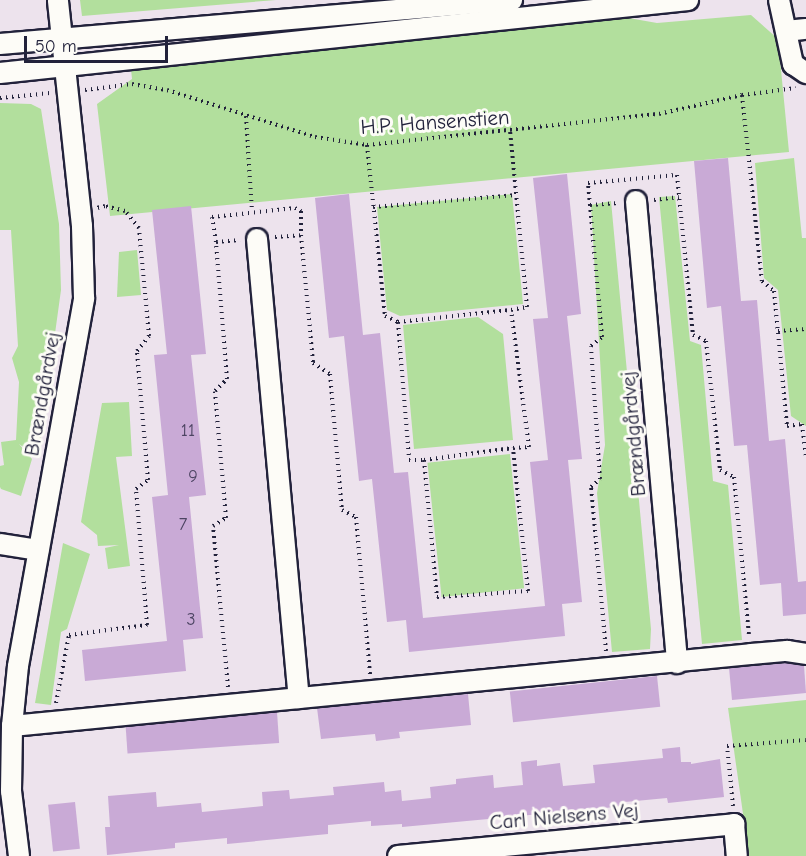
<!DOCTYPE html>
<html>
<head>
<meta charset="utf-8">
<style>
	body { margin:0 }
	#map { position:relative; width:806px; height:856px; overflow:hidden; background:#ede3ed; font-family:"Comic Neue",sans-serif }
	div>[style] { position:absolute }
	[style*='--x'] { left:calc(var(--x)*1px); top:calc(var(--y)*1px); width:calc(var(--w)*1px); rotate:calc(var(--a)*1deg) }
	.green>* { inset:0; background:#b2df9d; transform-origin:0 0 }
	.building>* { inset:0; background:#c9aad6; transform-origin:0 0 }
	.path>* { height:4px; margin-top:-2px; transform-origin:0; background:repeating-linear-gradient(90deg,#22223b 0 1.5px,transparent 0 6px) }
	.roads { filter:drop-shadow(2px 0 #22223b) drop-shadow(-2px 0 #22223b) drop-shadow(0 2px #22223b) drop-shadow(0 -2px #22223b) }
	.minor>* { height:20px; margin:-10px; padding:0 10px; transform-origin:10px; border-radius:10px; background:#fdfcf7 }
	span { translate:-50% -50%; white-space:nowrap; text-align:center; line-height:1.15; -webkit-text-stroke:6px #fdfcf7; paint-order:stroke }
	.number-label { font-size:18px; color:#4c4462 }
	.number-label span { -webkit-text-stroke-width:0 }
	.street-label { font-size:21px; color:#22223b }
	.scale { position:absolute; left:24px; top:36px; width:144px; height:27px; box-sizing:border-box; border:3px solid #22223b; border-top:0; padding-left:8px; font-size:18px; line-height:21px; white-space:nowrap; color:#22223b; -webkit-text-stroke:4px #fdfcf7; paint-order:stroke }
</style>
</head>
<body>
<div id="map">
	<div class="green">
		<div style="clip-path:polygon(80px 0,276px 0,82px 16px)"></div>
		<div style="clip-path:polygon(751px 15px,778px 39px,789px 152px,110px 216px,97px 104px,132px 79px,131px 69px,623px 17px,657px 23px)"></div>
		<div style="clip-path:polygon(0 103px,31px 104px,41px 109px,59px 224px,61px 290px,38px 457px,19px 444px,32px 459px,21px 496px,1px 489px,0 487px,0 466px,4px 465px,1px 442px,16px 440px,19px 382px,12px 358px,18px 346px,11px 230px,0 230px)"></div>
		<div style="clip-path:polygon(794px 158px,802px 238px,806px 238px,806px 426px,791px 416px,778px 290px,764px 278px,755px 163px)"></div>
		<div style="clip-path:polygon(512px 194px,523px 304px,400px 316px,387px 310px,377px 207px)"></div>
		<div style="clip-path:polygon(675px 196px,690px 341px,701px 345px,713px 481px,728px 485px,742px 640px,702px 644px,659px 197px)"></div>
		<div style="clip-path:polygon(611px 201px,651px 629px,650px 649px,612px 652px,597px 493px,605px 445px,591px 205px)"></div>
		<div style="clip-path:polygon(137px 250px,141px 295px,117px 297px,119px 252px)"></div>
		<div style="clip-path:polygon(478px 317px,503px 334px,513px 440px,414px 449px,403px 325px)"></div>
		<div style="clip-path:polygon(129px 402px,132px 456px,116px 457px,130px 566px,108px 569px,105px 548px,119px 545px,98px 546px,97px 535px,81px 522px,102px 403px)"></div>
		<div style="left:510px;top:454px;width:135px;height:83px;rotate:84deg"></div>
		<div style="clip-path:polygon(63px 543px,90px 554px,67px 629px,61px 632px,51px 705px,35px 703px)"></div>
		<div style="clip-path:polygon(806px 700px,806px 856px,749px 856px,728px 708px)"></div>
	</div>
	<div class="building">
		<div style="clip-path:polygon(728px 158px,741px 301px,757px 300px,769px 441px,785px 439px,798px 582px,806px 581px,806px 614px,783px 616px,781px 583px,760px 585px,747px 445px,734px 446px,721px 306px,707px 308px,694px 161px)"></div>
		<div style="clip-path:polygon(567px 174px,581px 314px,567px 316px,582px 459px,568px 460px,582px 602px,562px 604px,565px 636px,409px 652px,406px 620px,387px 622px,372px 479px,359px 481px,344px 336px,329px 338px,315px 198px,349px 194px,363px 335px,380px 333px,394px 473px,408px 472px,423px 618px,545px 606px,530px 462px,548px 460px,533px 319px,548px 318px,533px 178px)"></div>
		<div style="clip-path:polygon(191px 206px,206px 354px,191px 355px,206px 495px,189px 497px,203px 638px,183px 640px,186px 671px,85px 681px,82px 650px,167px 641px,152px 497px,168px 495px,154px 355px,167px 354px,152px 210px)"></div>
		<div style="clip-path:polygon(787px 663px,804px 666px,806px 693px,732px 700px,729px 668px)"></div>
		<div style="left:657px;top:676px;width:31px;height:148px;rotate:84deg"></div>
		<div style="clip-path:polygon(468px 694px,471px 725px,399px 732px,400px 738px,376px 741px,375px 734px,321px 739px,317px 708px)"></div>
		<div style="left:277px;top:712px;width:31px;height:152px;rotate:86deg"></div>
		<div style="clip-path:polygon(680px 747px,681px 762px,691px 762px,691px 764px,720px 759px,724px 797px,668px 803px,667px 798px,625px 802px,626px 806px,402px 827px,402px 824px,371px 826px,371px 821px,328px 825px,328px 834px,227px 844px,227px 838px,175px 843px,175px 848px,107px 855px,105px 827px,110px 827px,108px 796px,156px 792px,157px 807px,201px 803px,202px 812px,263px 806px,262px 792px,289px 790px,290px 799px,334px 795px,333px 787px,384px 782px,385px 792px,401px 790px,402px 801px,431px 798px,430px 787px,456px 784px,456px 779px,493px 775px,494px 788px,523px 785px,521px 762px,537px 760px,537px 766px,560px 763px,563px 786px,595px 783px,593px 765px,663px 758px,662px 749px)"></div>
		<div style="left:75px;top:802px;width:47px;height:27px;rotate:84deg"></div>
	</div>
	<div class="path">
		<div style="--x:85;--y:90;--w:47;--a:-7.3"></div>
		<div style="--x:132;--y:84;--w:36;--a:10"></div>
		<div style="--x:167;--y:90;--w:155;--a:17.6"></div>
		<div style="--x:315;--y:137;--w:53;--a:8.7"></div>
		<div style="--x:367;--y:145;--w:294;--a:-6.1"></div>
		<div style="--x:659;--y:114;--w:85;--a:-12.9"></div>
		<div style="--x:742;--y:95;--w:54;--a:-7.4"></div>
		<div style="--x:742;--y:95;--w:187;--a:83.9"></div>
		<div style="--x:762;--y:281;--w:16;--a:40"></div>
		<div style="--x:774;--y:291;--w:136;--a:84.5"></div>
		<div style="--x:787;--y:426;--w:15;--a:-8"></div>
		<div style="--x:802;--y:424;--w:33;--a:83"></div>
		<div style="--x:0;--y:98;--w:50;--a:-5.7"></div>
		<div style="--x:246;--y:116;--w:96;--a:86.4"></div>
		<div style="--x:367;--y:145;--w:172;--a:84"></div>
		<div style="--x:385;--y:316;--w:14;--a:25"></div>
		<div style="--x:398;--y:322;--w:138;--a:85.4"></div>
		<div style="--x:409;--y:460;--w:15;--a:0"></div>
		<div style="--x:424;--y:460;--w:138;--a:84.6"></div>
		<div style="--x:437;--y:597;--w:91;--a:-3.8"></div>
		<div style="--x:528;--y:591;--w:144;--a:-96"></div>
		<div style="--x:513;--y:448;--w:16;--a:-4"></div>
		<div style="--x:529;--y:447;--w:138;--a:-97.5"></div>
		<div style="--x:511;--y:310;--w:16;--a:-11"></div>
		<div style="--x:527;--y:307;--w:176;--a:-95.5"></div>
		<div style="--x:654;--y:200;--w:25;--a:-7"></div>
		<div style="--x:590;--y:205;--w:29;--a:-4"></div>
		<div style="--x:373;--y:207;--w:143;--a:-4.8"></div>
		<div style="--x:275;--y:237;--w:26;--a:-4"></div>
		<div style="--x:301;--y:235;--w:129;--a:84.6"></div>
		<div style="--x:313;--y:363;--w:20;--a:33"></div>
		<div style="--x:330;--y:374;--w:137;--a:85"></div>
		<div style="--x:342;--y:510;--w:16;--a:27"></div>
		<div style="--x:356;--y:517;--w:158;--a:84.9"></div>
		<div style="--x:216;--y:242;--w:25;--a:-99"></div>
		<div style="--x:212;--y:217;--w:83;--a:-6.2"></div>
		<div style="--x:295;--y:208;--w:7;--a:27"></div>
		<div style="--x:301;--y:211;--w:24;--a:90"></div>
		<div style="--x:398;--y:322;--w:114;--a:-6.1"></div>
		<div style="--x:778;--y:331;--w:28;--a:-4"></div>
		<div style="--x:424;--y:460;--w:90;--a:-7.7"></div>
		<div style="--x:606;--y:651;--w:165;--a:-95.2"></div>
		<div style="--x:591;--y:487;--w:12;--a:-42"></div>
		<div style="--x:600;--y:479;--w:133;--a:-93.9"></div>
		<div style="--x:591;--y:346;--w:14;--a:-39"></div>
		<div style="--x:602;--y:337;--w:155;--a:-95.2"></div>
		<div style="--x:588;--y:183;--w:89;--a:-5.1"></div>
		<div style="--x:677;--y:175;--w:161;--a:84.3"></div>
		<div style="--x:693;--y:335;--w:14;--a:25"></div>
		<div style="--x:706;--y:341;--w:130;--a:83.8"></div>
		<div style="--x:720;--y:470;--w:16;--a:27"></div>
		<div style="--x:734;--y:477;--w:159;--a:84.6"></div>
		<div style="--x:228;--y:687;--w:162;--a:-95.3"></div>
		<div style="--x:213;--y:526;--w:15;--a:-32"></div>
		<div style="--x:226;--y:518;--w:127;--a:-95"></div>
		<div style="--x:215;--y:391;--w:17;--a:-45"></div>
		<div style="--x:227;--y:379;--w:137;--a:-94.6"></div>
		<div style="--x:216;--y:242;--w:24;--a:-5"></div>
		<div style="--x:56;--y:703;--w:69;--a:-79.2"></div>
		<div style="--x:69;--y:635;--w:79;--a:-7.3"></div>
		<div style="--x:147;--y:625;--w:136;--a:-94.6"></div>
		<div style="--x:136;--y:489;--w:15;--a:-37"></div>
		<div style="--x:148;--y:480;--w:129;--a:-94.9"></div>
		<div style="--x:137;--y:351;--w:19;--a:-51"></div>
		<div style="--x:149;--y:336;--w:108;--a:-95.3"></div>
		<div style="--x:139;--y:228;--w:22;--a:-129"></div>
		<div style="--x:125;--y:211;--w:21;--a:-166"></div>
		<div style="--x:105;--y:206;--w:9;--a:167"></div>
		<div style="--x:733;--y:806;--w:60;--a:-95.7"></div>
		<div style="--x:727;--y:746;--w:79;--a:-4.3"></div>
	</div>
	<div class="roads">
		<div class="minor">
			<div style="--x:779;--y:0;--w:66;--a:77.7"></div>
			<div style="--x:793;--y:64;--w:16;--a:35"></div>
			<div style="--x:786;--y:31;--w:20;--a:-6"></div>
			<div style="--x:0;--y:44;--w:514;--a:-4.91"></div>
			<div style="--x:0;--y:73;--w:692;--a:-6.06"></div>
			<div style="--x:636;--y:201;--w:464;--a:84.9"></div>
			<div style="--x:257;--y:239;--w:461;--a:84.8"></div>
			<div style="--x:0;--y:544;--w:39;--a:9"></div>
			<div style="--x:12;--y:726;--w:742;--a:-5.56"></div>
			<div style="--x:751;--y:654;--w:36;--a:-5"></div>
			<div style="--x:787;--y:651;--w:19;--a:9"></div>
			<div style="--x:19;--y:856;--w:65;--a:-97"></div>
			<div style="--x:11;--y:791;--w:65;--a:-89.1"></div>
			<div style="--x:12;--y:726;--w:60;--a:-84.3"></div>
			<div style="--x:18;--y:666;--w:374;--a:-79.8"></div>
			<div style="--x:84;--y:298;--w:72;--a:-91.6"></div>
			<div style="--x:82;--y:226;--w:227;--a:-96.1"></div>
			<div style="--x:398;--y:856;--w:338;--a:-5.4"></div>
			<div style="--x:734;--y:824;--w:32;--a:85"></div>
		</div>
	</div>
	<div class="number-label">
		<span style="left:188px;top:431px">11</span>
		<span style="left:193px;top:477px">9</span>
		<span style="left:183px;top:525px">7</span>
		<span style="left:191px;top:620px">3</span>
	</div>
	<div class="street-label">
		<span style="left:435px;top:122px;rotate:-4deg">H.P. Hansenstien</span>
		<span style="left:42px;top:394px;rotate:-80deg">Brændgårdvej</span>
		<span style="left:633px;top:434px;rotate:-95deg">Brændgårdvej</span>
		<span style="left:564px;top:816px;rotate:-5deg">Carl Nielsens Vej</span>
	</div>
	<div class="scale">50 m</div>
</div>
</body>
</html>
